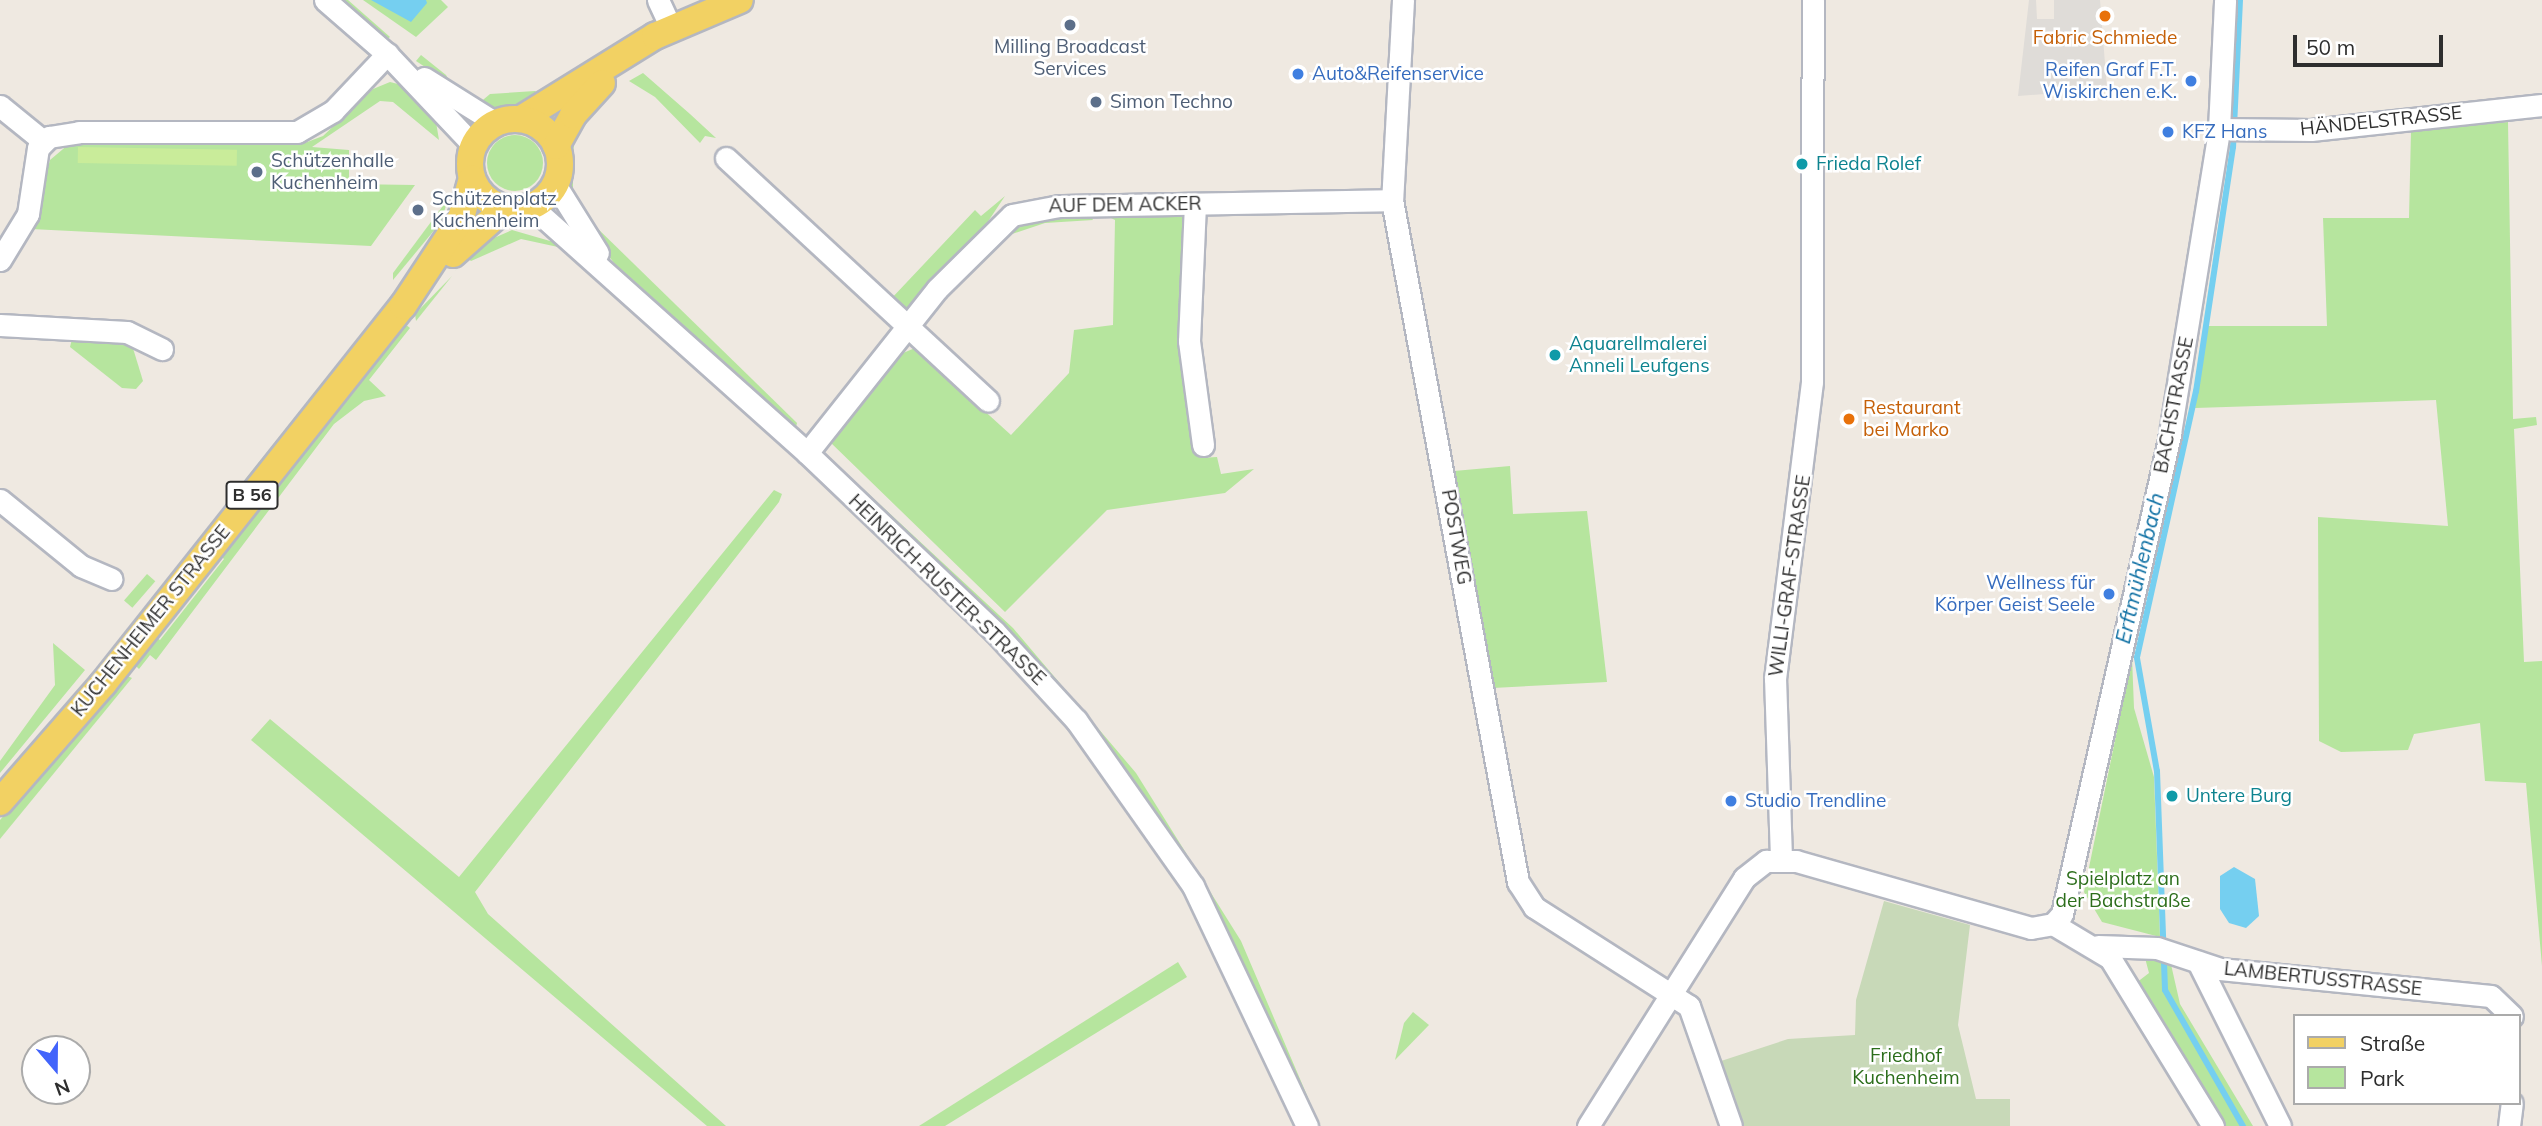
<!DOCTYPE html>
<html>
<head>
<meta charset="utf-8">
<style>
	body { margin:0 }
	#map { position:relative; width:2542px; height:1126px; overflow:hidden; background:#efe9e1; font-family:Mulish,sans-serif }
	div>[style] { position:absolute }
	[style*='--x'] { left:calc(var(--x)*1px); top:calc(var(--y)*1px); width:calc(var(--w)*1px); rotate:calc(var(--a)*1deg) }
	.green>* { inset:0; background:#b6e59e; transform-origin:0 0 }
	.round { border-radius:50% }
	.cemetery>* { inset:0; background:#c8d9b8 }
	.pitch>* { inset:0; background:#c9ec9a; transform-origin:0 0 }
	.plaza>* { inset:0; background:#dfdcd8 }
	.water>* { inset:0; background:#75cff0 }
	.stream>* { height:6px; margin:-3px; padding:0 3px; transform-origin:3px; border-radius:3px; background:#75cff0 }
	.roads { filter:drop-shadow(2px 0 #b4b7c1) drop-shadow(-2px 0 #b4b7c1) drop-shadow(0 2px #b4b7c1) drop-shadow(0 -2px #b4b7c1) }
	.minor>* { height:21px; margin:-10.5px; padding:0 10.5px; transform-origin:10.5px; border-radius:10.5px; background:#fff }
	.major>* { height:26px; margin:-13px; padding:0 13px; transform-origin:13px; border-radius:13px; background:#f2d163 }
	.major>.ring { margin:-13px; padding:0; box-sizing:content-box; background:none; border:26px solid #f2d163; border-radius:50% }
	.dots>* { width:19px; height:19px; translate:-50% -50%; box-sizing:border-box; border:4px solid #fff; border-radius:50% }
	span { translate:-50% -50%; white-space:nowrap; text-align:center; line-height:1.15; -webkit-text-stroke:5px #fff; paint-order:stroke }
	.shield-label span { padding:2px 5px; background:#fff; border:2px solid; border-radius:5px; -webkit-text-stroke-width:0 }
	.shield-label { font-size:18px; color:#2e2e2e; font-weight:700 }
	.food-label { font-size:19px; color:#c56008 }
	.left { translate:0 -50%; text-align:left }
	.service-label { font-size:19px; color:#4e5e75 }
	.shop-label { font-size:19px; color:#366cbe }
	.right { translate:-100% -50%; text-align:right }
	.street-label { font-size:19px; color:#2e2e2e }
	.culture-label { font-size:19px; color:#0d838f }
	.park-label { font-size:19px; color:#2c6e1b }
	.water-label { font-size:21px; color:#0d6fa3; font-style:italic }
	.legend { position:absolute; left:2293px; top:1014px; width:228px; height:91px; box-sizing:border-box; background:#fff; border:2px solid #ababab; margin:0; padding:9px 12px; list-style:none; font-size:21px; color:#2e2e2e }
	.legend li { display:flex; align-items:center; gap:14px; height:35px }
	.legend b { width:35px; border:2px solid #ababab }
	.north { position:absolute; left:21px; top:1035px; width:70px; height:70px; box-sizing:border-box; background:#fff; border:2px solid #ababab; border-radius:50%; rotate:160deg; font-size:19px; font-weight:700; line-height:28px; text-align:center; color:#2e2e2e }
	.north::after { content:''; display:block; margin:auto; width:24px; height:32px; background:#4264fb; clip-path:polygon(50% 0,100% 100%,50% 72%,0 100%) }
	.scale { position:absolute; left:2293px; top:35px; width:150px; height:32px; box-sizing:border-box; border:4px solid #2e2e2e; border-top:0; padding-left:9px; font-size:21px; line-height:24px; white-space:nowrap; color:#2e2e2e; -webkit-text-stroke:5px #fff; paint-order:stroke }
</style>
</head>
<body>
<div id="map">
	<div class="green">
		<div style="clip-path:polygon(337px 0,348px 0,390px 37px,386px 40px)"></div>
		<div style="clip-path:polygon(363px 0,441px 0,448px 7px,416px 37px)"></div>
		<div style="clip-path:polygon(421px 55px,446px 75px,451px 84px,416px 61px)"></div>
		<div style="clip-path:polygon(643px 73px,690px 114px,716px 138px,705px 136px,700px 143px,655px 97px,629px 81px)"></div>
		<div style="clip-path:polygon(390px 82px,402px 85px,435px 116px,439px 140px,393px 102px,380px 101px,312px 147px,349px 150px,349px 184px,415px 185px,371px 246px,31px 229px,50px 160px,69px 144px,302px 144px,323px 136px,373px 89px)"></div>
		<div style="clip-path:polygon(535px 91px,547px 100px,516px 110px,477px 105px,490px 94px)"></div>
		<div style="clip-path:polygon(2508px 122px,2513px 419px,2536px 417px,2537px 425px,2514px 429px,2524px 662px,2542px 661px,2542px 966px,2526px 783px,2485px 781px,2480px 723px,2414px 734px,2408px 750px,2341px 752px,2319px 741px,2318px 517px,2448px 526px,2436px 400px,2195px 408px,2208px 326px,2327px 326px,2323px 218px,2409px 218px,2411px 131px)"></div>
		<div style="clip-path:polygon(576px 133px,573px 152px,573px 204px,567px 149px)"></div>
		<div class="round" style="left:487px;top:135px;width:56px;height:56px"></div>
		<div style="clip-path:polygon(1005px 196px,975px 241px,914px 307px,905px 312px,890px 300px,975px 210px,981px 216px)"></div>
		<div style="clip-path:polygon(448px 199px,441px 222px,393px 280px,393px 273px)"></div>
		<div style="clip-path:polygon(1180px 211px,1186px 221px,1194px 446px,1200px 458px,1217px 457px,1221px 474px,1254px 469px,1225px 493px,1107px 510px,1005px 612px,829px 441px,896px 356px,915px 348px,1011px 435px,1069px 373px,1074px 330px,1113px 325px,1115px 220px,1105px 215px)"></div>
		<div style="clip-path:polygon(1038px 215px,1090px 215px,1093px 220px,1045px 223px,1012px 234px,978px 260px,930px 315px,999px 233px)"></div>
		<div style="clip-path:polygon(518px 217px,532px 219px,545px 231px,512px 222px,496px 229px,504px 218px)"></div>
		<div style="clip-path:polygon(593px 224px,797px 423px,796px 427px,614px 263px,592px 234px)"></div>
		<div style="clip-path:polygon(512px 230px,550px 241px,556px 235px,588px 270px,558px 247px,521px 239px,471px 261px,466px 257px,455px 271px,471px 248px)"></div>
		<div style="clip-path:polygon(452px 276px,416px 321px,415px 314px)"></div>
		<div style="clip-path:polygon(379px 312px,375px 325px,234px 497px,236px 491px)"></div>
		<div style="clip-path:polygon(405px 324px,410px 328px,369px 380px,386px 396px,364px 401px,334px 424px,156px 660px,150px 655px,139px 669px,134px 664px,154px 636px,160px 640px,224px 559px,219px 554px)"></div>
		<div style="clip-path:polygon(72px 339px,132px 345px,143px 381px,136px 389px,122px 388px,70px 347px)"></div>
		<div style="clip-path:polygon(830px 458px,1013px 628px,1136px 773px,1241px 941px,1312px 1107px,1203px 884px,1134px 780px,1041px 666px)"></div>
		<div style="clip-path:polygon(1510px 466px,1513px 514px,1587px 511px,1607px 682px,1493px 688px,1454px 471px)"></div>
		<div style="clip-path:polygon(774px 490px,782px 494px,779px 502px,475px 892px,488px 914px,726px 1126px,707px 1126px,251px 740px,270px 719px,459px 877px)"></div>
		<div style="left:147px;top:574px;width:11px;height:35px;rotate:41deg"></div>
		<div style="clip-path:polygon(53px 643px,85px 670px,0 773px,0 761px,55px 685px)"></div>
		<div style="clip-path:polygon(2132px 657px,2134px 708px,2154px 777px,2160px 937px,2102px 922px,2084px 892px)"></div>
		<div style="clip-path:polygon(125px 675px,132px 678px,0 839px,0 820px)"></div>
		<div style="clip-path:polygon(2145px 958px,2170px 960px,2180px 1004px,2253px 1126px,2226px 1126px,2136px 983px,2149px 973px)"></div>
		<div style="clip-path:polygon(1178px 962px,1187px 977px,945px 1126px,919px 1126px)"></div>
		<div style="clip-path:polygon(1413px 1012px,1429px 1025px,1395px 1060px,1404px 1023px)"></div>
	</div>
	<div class="cemetery">
		<div style="clip-path:polygon(1884px 901px,1970px 925px,1958px 1025px,1976px 1099px,2010px 1099px,2010px 1126px,1739px 1126px,1718px 1062px,1788px 1039px,1855px 1035px,1856px 1000px)"></div>
	</div>
	<div class="pitch">
		<div style="left:78px;top:147px;width:159px;height:16px;rotate:1deg"></div>
	</div>
	<div class="plaza">
		<div style="clip-path:polygon(2029px 0,2036px 0,2037px 19px,2054px 19px,2054px 0,2100px 0,2107px 89px,2018px 96px)"></div>
	</div>
	<div class="water">
		<div style="clip-path:polygon(371px 0,426px 0,427px 3px,411px 22px)"></div>
		<div style="clip-path:polygon(2234px 867px,2255px 879px,2259px 916px,2246px 928px,2229px 923px,2220px 909px,2220px 876px)"></div>
	</div>
	<div class="stream">
		<div style="--x:2240;--y:0;--w:147;--a:92.7"></div>
		<div style="--x:2233;--y:147;--w:247;--a:98.6"></div>
		<div style="--x:2196;--y:391;--w:273;--a:102.5"></div>
		<div style="--x:2137;--y:658;--w:115;--a:80"></div>
		<div style="--x:2157;--y:771;--w:219;--a:87.9"></div>
		<div style="--x:2165;--y:990;--w:157;--a:60.2"></div>
	</div>
	<div class="roads">
		<div class="minor">
			<div style="--x:325;--y:0;--w:82;--a:41.1"></div>
			<div style="--x:387;--y:54;--w:127;--a:46.6"></div>
			<div style="--x:658;--y:0;--w:31;--a:65"></div>
			<div style="--x:1403;--y:0;--w:200;--a:93.1"></div>
			<div style="--x:1392;--y:200;--w:694;--a:79.53"></div>
			<div style="--x:1518;--y:882;--w:30;--a:57"></div>
			<div style="--x:1534;--y:907;--w:184;--a:32.6"></div>
			<div style="--x:1689;--y:1006;--w:127;--a:70.7"></div>
			<div style="--x:424;--y:78;--w:85;--a:32"></div>
			<div style="--x:0;--y:106;--w:55;--a:39.1"></div>
			<div style="--x:2219;--y:129;--w:92;--a:0.6"></div>
			<div style="--x:2311;--y:130;--w:232;--a:-6.2"></div>
			<div style="--x:726;--y:158;--w:357;--a:42.8"></div>
			<div style="--x:555;--y:184;--w:81;--a:58.1"></div>
			<div style="--x:1195;--y:204;--w:137;--a:92.5"></div>
			<div style="--x:1189;--y:341;--w:105;--a:82.3"></div>
			<div style="--x:531;--y:206;--w:370;--a:41.8"></div>
			<div style="--x:807;--y:453;--w:260;--a:43.6"></div>
			<div style="--x:995;--y:632;--w:120;--a:47.4"></div>
			<div style="--x:1076;--y:720;--w:203;--a:54.8"></div>
			<div style="--x:1193;--y:886;--w:266;--a:64.6"></div>
			<div style="--x:0;--y:260;--w:54;--a:-58.7"></div>
			<div style="--x:28;--y:214;--w:67;--a:-81.4"></div>
			<div style="--x:38;--y:148;--w:16;--a:-45"></div>
			<div style="--x:49;--y:137;--w:30;--a:-9"></div>
			<div style="--x:79;--y:132;--w:218;--a:0"></div>
			<div style="--x:297;--y:132;--w:42;--a:-30.3"></div>
			<div style="--x:333;--y:111;--w:79;--a:-46.5"></div>
			<div style="--x:0;--y:325;--w:127;--a:3.2"></div>
			<div style="--x:127;--y:332;--w:39;--a:26"></div>
			<div style="--x:807;--y:453;--w:209;--a:-51.6"></div>
			<div style="--x:937;--y:289;--w:105;--a:-44.6"></div>
			<div style="--x:1012;--y:215;--w:48;--a:-10.8"></div>
			<div style="--x:1059;--y:206;--w:333;--a:-1"></div>
			<div style="--x:0;--y:500;--w:104;--a:39.2"></div>
			<div style="--x:81;--y:566;--w:33;--a:23"></div>
			<div style="--x:1781;--y:858;--w:179;--a:-91.9"></div>
			<div style="--x:1775;--y:679;--w:299;--a:-82.9"></div>
			<div style="--x:1812;--y:382;--w:382;--a:-89.9"></div>
			<div style="--x:2053;--y:924;--w:66;--a:30.8"></div>
			<div style="--x:2110;--y:958;--w:197;--a:58.5"></div>
			<div style="--x:2098;--y:946;--w:59;--a:1.9"></div>
			<div style="--x:2157;--y:948;--w:66;--a:18.4"></div>
			<div style="--x:2220;--y:969;--w:272;--a:5.7"></div>
			<div style="--x:2491;--y:996;--w:29;--a:44"></div>
			<div style="--x:2198;--y:962;--w:183;--a:63.4"></div>
			<div style="--x:1588;--y:1126;--w:293;--a:-57.8"></div>
			<div style="--x:1744;--y:878;--w:28;--a:-38"></div>
			<div style="--x:1766;--y:861;--w:30;--a:0"></div>
			<div style="--x:1796;--y:861;--w:244;--a:15.9"></div>
			<div style="--x:2031;--y:928;--w:22;--a:-10"></div>
			<div style="--x:2053;--y:924;--w:13;--a:-48"></div>
			<div style="--x:2062;--y:914;--w:493;--a:-77.3"></div>
			<div style="--x:2170;--y:433;--w:308;--a:-80.8"></div>
			<div style="--x:2219;--y:129;--w:129;--a:-87.3"></div>
			<div style="--x:2509;--y:1126;--w:23;--a:-83"></div>
		</div>
		<div class="major">
			<div style="--x:521;--y:119;--w:158;--a:-31.8"></div>
			<div style="--x:655;--y:36;--w:92;--a:-23"></div>
			<div class="ring" style="left:470px;top:119px;width:64px;height:64px"></div>
			<div style="--x:556;--y:146;--w:35;--a:-61"></div>
			<div style="--x:573;--y:115;--w:43;--a:-47.8"></div>
			<div style="--x:453;--y:254;--w:69;--a:-41.5"></div>
			<div style="--x:0;--y:802;--w:157;--a:-48.9"></div>
			<div style="--x:103;--y:684;--w:483;--a:-51.6"></div>
			<div style="--x:403;--y:306;--w:105;--a:-56.6"></div>
			<div style="--x:461;--y:218;--w:41;--a:-74.6"></div>
		</div>
	</div>
	<div class="dots">
		<div style="left:2105px;top:16px;background:#e8710a"></div>
		<div style="left:1070px;top:25px;background:#5c6f8a"></div>
		<div style="left:1298px;top:74px;background:#3f7fe0"></div>
		<div style="left:2191px;top:81px;background:#3f7fe0"></div>
		<div style="left:1096px;top:102px;background:#5c6f8a"></div>
		<div style="left:2168px;top:132px;background:#3f7fe0"></div>
		<div style="left:1802px;top:164px;background:#0f9aa8"></div>
		<div style="left:257px;top:172px;background:#5c6f8a"></div>
		<div style="left:418px;top:210px;background:#5c6f8a"></div>
		<div style="left:1555px;top:355px;background:#0f9aa8"></div>
		<div style="left:1849px;top:419px;background:#e8710a"></div>
		<div style="left:2109px;top:594px;background:#3f7fe0"></div>
		<div style="left:2172px;top:796px;background:#0f9aa8"></div>
		<div style="left:1731px;top:801px;background:#3f7fe0"></div>
	</div>
	<div class="shield-label">
		<span style="left:252px;top:495px">B 56</span>
	</div>
	<div class="food-label">
		<span style="left:2105px;top:38px">Fabric Schmiede</span>
		<span class="left" style="left:1863px;top:419px">Restaurant<br>bei Marko</span>
	</div>
	<div class="service-label">
		<span style="left:1070px;top:58px">Milling Broadcast<br>Services</span>
		<span class="left" style="left:1110px;top:102px">Simon Techno</span>
		<span class="left" style="left:271px;top:172px">Schützenhalle<br>Kuchenheim</span>
		<span class="left" style="left:432px;top:210px">Schützenplatz<br>Kuchenheim</span>
	</div>
	<div class="shop-label">
		<span class="right" style="left:2177px;top:81px">Reifen Graf F.T.<br>Wiskirchen e.K.</span>
		<span class="left" style="left:1312px;top:74px">Auto&amp;Reifenservice</span>
		<span class="left" style="left:2182px;top:132px">KFZ Hans</span>
		<span class="right" style="left:2095px;top:594px">Wellness für<br>Körper Geist Seele</span>
		<span class="left" style="left:1745px;top:801px">Studio Trendline</span>
	</div>
	<div class="street-label">
		<span style="left:2381px;top:121px;rotate:-6deg">HÄNDELSTRASSE</span>
		<span style="left:1125px;top:205px;rotate:-1deg">AUF DEM ACKER</span>
		<span style="left:2174px;top:405px;rotate:-79deg">BACHSTRASSE</span>
		<span style="left:1456px;top:537px;rotate:80deg">POSTWEG</span>
		<span style="left:1790px;top:576px;rotate:-82deg">WILLI-GRAF-STRASSE</span>
		<span style="left:947px;top:590px;rotate:44deg">HEINRICH-RUSTER-STRASSE</span>
		<span style="left:151px;top:621px;rotate:-51deg">KUCHENHEIMER STRASSE</span>
		<span style="left:2323px;top:979px;rotate:6deg">LAMBERTUSSTRASSE</span>
	</div>
	<div class="culture-label">
		<span class="left" style="left:1816px;top:164px">Frieda Rolef</span>
		<span class="left" style="left:1569px;top:355px">Aquarellmalerei<br>Anneli Leufgens</span>
		<span class="left" style="left:2186px;top:796px">Untere Burg</span>
	</div>
	<div class="park-label">
		<span style="left:2123px;top:890px">Spielplatz an<br>der Bachstraße</span>
		<span style="left:1906px;top:1067px">Friedhof<br>Kuchenheim</span>
	</div>
	<div class="water-label">
		<span style="left:2139px;top:568px;rotate:-77deg">Erftmühlenbach</span>
	</div>
	<ul class="legend">
	<li><b style="height:9px;background:#f2d163"></b>Straße</li>
	<li><b style="height:19px;background:#b6e59e"></b>Park</li>
	</ul>
	<div class="north">N</div>
	<div class="scale">50 m</div>
</div>
</body>
</html>
